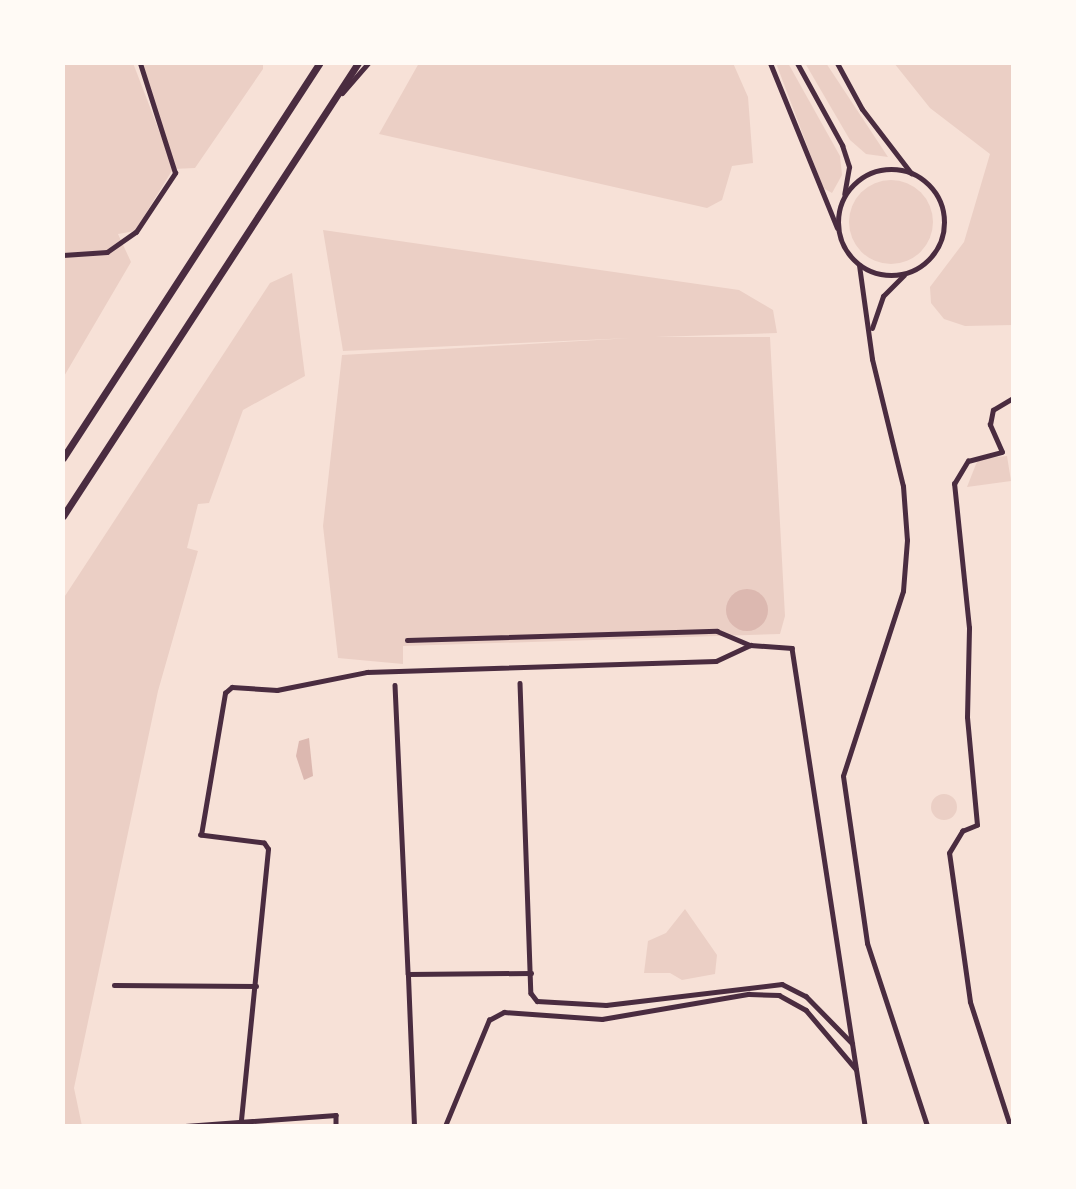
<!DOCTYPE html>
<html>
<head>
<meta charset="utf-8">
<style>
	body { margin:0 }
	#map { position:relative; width:1076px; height:1189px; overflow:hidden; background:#f7e1d7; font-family:"IBM Plex Serif",serif }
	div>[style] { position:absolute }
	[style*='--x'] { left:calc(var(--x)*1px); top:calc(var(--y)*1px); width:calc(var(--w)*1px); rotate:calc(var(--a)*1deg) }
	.green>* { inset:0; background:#ebcfc5 }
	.round { border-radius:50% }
	.water>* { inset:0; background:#dcb8b0 }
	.minor>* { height:4.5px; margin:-2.25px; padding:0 2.25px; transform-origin:2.25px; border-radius:2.25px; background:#4a2c40 }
	.tertiary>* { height:5px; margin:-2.5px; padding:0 2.5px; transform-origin:2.5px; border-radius:2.5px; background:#4a2c40 }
	.tertiary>.ring { margin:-2.5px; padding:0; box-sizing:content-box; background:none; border:5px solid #4a2c40; border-radius:50% }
	.trunk>* { height:7px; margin:-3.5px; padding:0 3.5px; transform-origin:3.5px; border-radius:3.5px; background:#4a2c40 }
	span { translate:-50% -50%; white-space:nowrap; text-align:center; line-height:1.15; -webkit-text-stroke:7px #fffaf5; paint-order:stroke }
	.frame { position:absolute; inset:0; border:65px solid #fffaf5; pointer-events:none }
</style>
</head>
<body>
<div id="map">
	<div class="green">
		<div style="clip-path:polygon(63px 63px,133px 63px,171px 162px,141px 63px,263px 63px,263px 69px,195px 168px,173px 169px,135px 231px,118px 234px,131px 262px,63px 378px)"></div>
		<div style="clip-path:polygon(419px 63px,733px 63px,748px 97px,753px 163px,732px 166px,722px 200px,707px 208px,379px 134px)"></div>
		<div style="clip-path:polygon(776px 63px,788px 63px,840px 156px,842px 175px,832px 193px,823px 188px)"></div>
		<div style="clip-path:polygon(805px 63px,826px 63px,888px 157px,866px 154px,850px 140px)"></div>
		<div style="clip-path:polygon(894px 63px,1013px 63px,1013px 325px,965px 326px,944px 319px,931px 303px,930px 287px,964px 242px,990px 154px,930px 108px)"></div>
		<div class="round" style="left:849px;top:180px;width:84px;height:84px"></div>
		<div style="clip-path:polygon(323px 230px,739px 290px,773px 310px,777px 333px,655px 337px,770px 337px,785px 616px,780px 634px,403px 646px,403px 664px,338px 658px,323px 526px,342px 355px,631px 338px,343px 351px)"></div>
		<div style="clip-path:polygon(292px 273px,305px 376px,243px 410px,209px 503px,198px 504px,187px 548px,198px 551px,158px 691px,74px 1088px,82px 1126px,63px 1126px,63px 599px,270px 283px)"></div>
		<div style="clip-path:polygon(1007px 456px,1011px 481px,967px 487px,978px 459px)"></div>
		<div class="round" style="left:931px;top:794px;width:26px;height:26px"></div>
		<div style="clip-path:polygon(685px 909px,717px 955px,715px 974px,682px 980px,670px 973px,644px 973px,648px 941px,666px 933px)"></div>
	</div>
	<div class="water">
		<div class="round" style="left:726px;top:589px;width:42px;height:42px"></div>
		<div style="clip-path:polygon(309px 738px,313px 776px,304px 780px,296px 756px,299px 741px)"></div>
	</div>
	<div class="minor">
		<div style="--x:63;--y:255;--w:44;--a:-3.9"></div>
		<div style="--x:107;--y:252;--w:35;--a:-35"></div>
		<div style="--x:136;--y:232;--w:71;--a:-56.5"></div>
		<div style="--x:175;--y:173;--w:115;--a:-107.7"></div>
		<div style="--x:407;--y:640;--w:310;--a:-1.7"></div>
		<div style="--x:717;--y:631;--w:36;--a:23"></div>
		<div style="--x:750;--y:645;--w:42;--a:4.1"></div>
		<div style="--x:792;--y:648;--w:484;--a:81.3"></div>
		<div style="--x:520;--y:683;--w:310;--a:88"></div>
		<div style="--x:531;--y:993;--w:10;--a:53"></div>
		<div style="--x:537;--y:1001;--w:69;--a:3.3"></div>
		<div style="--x:606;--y:1005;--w:177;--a:-6.8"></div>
		<div style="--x:782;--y:984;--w:27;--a:27"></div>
		<div style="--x:806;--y:996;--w:66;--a:45.6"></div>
		<div style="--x:395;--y:685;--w:289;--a:87.4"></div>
		<div style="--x:114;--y:985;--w:142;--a:0.4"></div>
		<div style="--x:241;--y:1120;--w:272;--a:-84.3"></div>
		<div style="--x:268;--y:849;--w:7;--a:-124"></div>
		<div style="--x:264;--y:843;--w:64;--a:-172.8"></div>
		<div style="--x:201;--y:835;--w:144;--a:-80.4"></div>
		<div style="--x:225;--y:693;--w:9;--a:-41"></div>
		<div style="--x:232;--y:687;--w:45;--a:3.8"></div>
		<div style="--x:277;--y:690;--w:92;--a:-11.3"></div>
		<div style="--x:367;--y:672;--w:349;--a:-1.8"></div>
		<div style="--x:716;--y:661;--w:38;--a:-25"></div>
		<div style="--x:185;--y:1126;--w:151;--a:-4.2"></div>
		<div style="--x:336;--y:1115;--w:11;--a:90"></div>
		<div style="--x:414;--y:1126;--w:152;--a:-92.3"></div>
		<div style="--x:408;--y:974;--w:123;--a:-0.5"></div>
		<div style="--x:445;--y:1126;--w:115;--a:-67.5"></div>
		<div style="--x:489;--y:1020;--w:17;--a:-28"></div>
		<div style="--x:504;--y:1012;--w:98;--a:4.1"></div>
		<div style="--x:602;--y:1019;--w:149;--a:-9.7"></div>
		<div style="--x:749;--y:994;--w:30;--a:2"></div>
		<div style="--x:779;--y:995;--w:31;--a:29"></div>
		<div style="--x:806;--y:1010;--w:77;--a:49.7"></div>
		<div style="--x:1010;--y:1126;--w:130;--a:-107.9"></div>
		<div style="--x:970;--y:1002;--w:150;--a:-98"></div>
		<div style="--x:949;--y:853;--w:26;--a:-59"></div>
		<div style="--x:962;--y:831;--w:16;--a:-22"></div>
		<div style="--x:977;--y:825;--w:108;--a:-95.3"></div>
		<div style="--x:967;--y:717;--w:89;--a:-88.7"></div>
		<div style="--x:969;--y:628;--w:145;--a:-95.9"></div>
		<div style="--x:954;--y:484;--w:27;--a:-59"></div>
		<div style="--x:968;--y:461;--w:35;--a:-15"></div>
		<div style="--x:1002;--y:452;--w:30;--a:-114"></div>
		<div style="--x:990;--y:425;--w:15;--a:-79"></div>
		<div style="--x:993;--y:410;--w:23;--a:-31"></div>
	</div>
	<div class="tertiary">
		<div style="--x:770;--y:63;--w:178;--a:67.9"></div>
		<div style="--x:797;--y:63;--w:94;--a:61.2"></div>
		<div style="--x:842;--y:145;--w:23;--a:72"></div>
		<div style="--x:849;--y:167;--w:27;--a:100"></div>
		<div style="--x:837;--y:63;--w:52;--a:61.5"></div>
		<div style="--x:862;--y:109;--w:81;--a:52.6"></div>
		<div style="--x:342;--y:93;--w:40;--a:-49"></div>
		<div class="ring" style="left:838px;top:169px;width:101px;height:101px"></div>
		<div style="--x:859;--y:265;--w:95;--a:82.1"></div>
		<div style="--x:872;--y:359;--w:131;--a:76.3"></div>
		<div style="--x:903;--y:486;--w:54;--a:85.8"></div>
		<div style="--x:907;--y:540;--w:51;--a:94.5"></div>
		<div style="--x:903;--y:591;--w:194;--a:108"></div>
		<div style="--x:843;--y:776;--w:169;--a:81.8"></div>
		<div style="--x:867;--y:943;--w:193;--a:71.8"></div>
		<div style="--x:872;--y:328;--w:34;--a:-71"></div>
		<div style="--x:883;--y:296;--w:30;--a:-45"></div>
	</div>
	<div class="trunk">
		<div style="--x:63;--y:458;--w:471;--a:-57"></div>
		<div style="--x:63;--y:516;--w:541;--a:-56.93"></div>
	</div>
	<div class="frame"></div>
</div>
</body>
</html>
